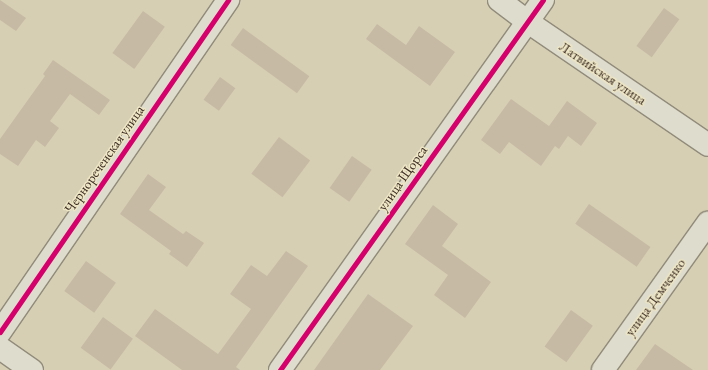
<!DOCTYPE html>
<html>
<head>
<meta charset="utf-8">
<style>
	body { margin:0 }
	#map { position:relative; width:708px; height:370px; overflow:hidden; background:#d6cfb3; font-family:"EB Garamond",serif }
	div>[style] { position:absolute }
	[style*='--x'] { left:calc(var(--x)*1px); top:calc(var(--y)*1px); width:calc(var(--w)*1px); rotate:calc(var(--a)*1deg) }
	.building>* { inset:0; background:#c7baa5; transform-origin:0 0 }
	.roads { filter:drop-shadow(1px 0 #918b7b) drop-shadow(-1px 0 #918b7b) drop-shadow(0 1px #918b7b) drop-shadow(0 -1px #918b7b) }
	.minor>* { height:22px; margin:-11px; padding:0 11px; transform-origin:11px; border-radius:11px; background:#dedccd }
	.tertiary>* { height:22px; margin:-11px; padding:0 11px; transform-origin:11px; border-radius:11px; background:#dedccd }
	.cycleway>* { height:5px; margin:-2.5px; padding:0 2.5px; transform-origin:2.5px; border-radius:2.5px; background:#d6006c }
	span { translate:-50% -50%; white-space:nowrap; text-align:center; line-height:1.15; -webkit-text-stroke:3px #eee6c4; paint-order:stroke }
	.street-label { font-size:14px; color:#382922 }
</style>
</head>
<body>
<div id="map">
	<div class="building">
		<div style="clip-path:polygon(0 0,26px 18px,16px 31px,0 20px)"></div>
		<div style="left:664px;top:8px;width:19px;height:47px;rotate:36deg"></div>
		<div style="left:143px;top:11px;width:27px;height:52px;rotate:36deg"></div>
		<div style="clip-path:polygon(377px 24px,406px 45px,419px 26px,455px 52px,430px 86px,366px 39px)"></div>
		<div style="left:243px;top:28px;width:82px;height:21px;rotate:36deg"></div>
		<div style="clip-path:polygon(53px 60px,110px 100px,99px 115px,70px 94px,50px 121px,59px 128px,45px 147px,36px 140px,18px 166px,0 154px,0 139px,45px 76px,43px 74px)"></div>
		<div style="left:220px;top:77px;width:19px;height:28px;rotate:36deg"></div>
		<div style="clip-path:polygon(511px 99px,549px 126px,567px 101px,597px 123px,581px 146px,568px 136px,559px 149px,555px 146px,541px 166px,509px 142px,500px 154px,481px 140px)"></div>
		<div style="left:279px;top:137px;width:39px;height:46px;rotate:37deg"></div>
		<div style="left:352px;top:156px;width:24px;height:39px;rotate:35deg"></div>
		<div style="clip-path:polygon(148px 174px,166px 187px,149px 210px,183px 234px,186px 231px,204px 243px,187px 267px,169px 254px,171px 251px,120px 214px)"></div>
		<div style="left:589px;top:204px;width:75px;height:24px;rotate:35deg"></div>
		<div style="clip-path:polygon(433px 205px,458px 224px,442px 246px,491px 282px,465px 318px,434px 295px,448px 275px,405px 244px)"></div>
		<div style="clip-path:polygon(286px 251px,308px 266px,236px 367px,240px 370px,182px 370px,135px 336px,155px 309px,218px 354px,251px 309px,230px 294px,251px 265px,267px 276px)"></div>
		<div style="left:86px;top:261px;width:37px;height:37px;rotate:36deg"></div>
		<div style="clip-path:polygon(368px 294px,413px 326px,380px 370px,314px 370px)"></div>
		<div style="left:571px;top:310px;width:27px;height:45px;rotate:36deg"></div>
		<div style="left:103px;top:317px;width:37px;height:38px;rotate:36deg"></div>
		<div style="clip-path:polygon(655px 344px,693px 370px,636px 370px)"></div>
	</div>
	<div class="roads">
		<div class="minor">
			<div style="--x:499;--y:0;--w:36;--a:37"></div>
			<div style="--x:528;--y:22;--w:218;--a:34.3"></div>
			<div style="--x:0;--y:332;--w:403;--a:-55.5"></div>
			<div style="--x:0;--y:348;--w:39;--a:35"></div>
			<div style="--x:280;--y:370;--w:454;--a:-54.6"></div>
		</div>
		<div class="tertiary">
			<div style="--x:603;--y:370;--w:181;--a:-54.5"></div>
		</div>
	</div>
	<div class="cycleway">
		<div style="--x:0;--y:332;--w:403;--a:-55.5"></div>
		<div style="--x:280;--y:370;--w:454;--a:-54.6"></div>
	</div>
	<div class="street-label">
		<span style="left:603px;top:73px;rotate:34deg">Латвийская улица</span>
		<span style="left:104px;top:159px;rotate:-55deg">Чернореченская улица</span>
		<span style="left:402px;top:178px;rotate:-55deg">улица Щорса</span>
		<span style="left:655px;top:297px;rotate:-54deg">улица Демченко</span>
	</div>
</div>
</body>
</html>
